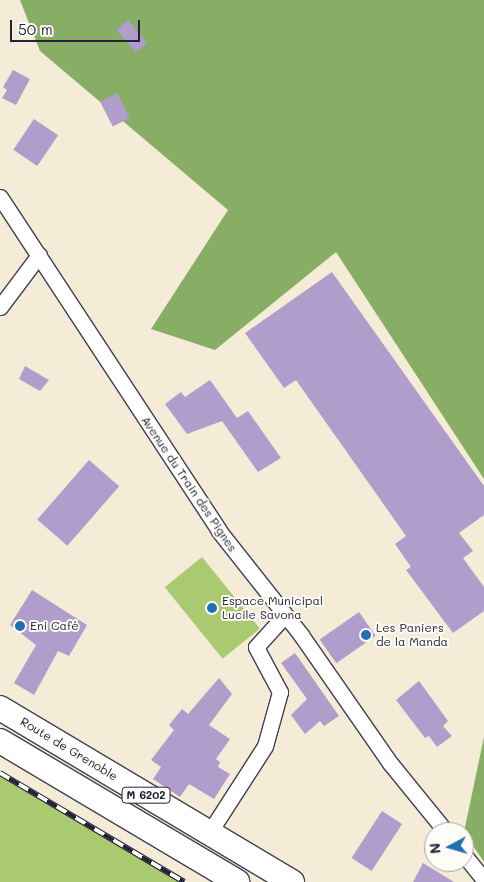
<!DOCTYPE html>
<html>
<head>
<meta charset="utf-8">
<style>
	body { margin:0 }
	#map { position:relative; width:484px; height:882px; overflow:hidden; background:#f4ecd7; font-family:Mali,sans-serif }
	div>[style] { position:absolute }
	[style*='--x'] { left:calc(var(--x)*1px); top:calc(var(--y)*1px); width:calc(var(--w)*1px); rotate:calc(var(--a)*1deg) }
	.green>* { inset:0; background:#aaca72; transform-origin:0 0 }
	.forest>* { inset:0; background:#87ae64 }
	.building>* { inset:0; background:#b19dcb; transform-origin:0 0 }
	.roads { filter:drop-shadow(1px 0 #424052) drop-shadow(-1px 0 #424052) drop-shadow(0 1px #424052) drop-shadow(0 -1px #424052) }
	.street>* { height:15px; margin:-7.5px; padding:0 7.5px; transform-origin:7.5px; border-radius:7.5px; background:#fff }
	.primary>* { height:24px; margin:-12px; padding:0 12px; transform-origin:12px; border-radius:12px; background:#fff }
	.rail>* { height:5.5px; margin-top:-2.75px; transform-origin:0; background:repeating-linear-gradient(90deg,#fdfcf7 0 11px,#22223b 0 22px); box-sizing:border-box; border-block:1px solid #22223b }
	.dots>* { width:14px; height:14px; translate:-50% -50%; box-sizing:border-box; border:2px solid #fdfcf7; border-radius:50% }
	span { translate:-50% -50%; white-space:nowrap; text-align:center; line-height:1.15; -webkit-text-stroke:4px #fdfcf7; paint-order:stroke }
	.shield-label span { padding:1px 4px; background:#fdfcf7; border:1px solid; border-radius:4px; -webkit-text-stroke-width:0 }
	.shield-label { font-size:11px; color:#22223b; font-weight:700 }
	.street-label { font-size:12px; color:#22223b }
	.poi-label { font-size:12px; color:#22223b }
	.left { translate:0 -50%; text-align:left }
	.north { position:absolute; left:424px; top:822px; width:50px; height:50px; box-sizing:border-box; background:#fdfcf7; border:1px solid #a5a5ac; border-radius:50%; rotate:264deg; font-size:14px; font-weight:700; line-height:20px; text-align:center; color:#22223b }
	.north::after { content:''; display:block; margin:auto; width:18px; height:22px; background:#1f6fb2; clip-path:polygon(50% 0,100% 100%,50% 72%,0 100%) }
	.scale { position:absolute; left:10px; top:20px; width:130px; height:22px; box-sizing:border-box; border:2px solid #22223b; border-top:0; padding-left:6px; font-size:15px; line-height:18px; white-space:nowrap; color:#22223b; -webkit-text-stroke:4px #fdfcf7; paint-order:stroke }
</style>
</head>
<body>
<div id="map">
	<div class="green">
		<div style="left:202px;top:557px;width:92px;height:48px;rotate:51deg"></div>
		<div style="clip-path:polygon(0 773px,94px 830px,184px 882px,0 882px)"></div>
	</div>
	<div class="forest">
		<div style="clip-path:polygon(20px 0,484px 0,484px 479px,336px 252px,215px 350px,151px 329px,228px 210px,40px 51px)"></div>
		<div style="clip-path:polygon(484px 737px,484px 862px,464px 832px)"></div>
	</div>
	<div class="building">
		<div style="left:128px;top:20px;width:30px;height:15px;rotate:50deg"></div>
		<div style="clip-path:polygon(13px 70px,30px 79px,16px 105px,2px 98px,7px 90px,3px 87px)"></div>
		<div style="left:117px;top:93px;width:28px;height:19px;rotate:63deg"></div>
		<div style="left:34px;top:119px;width:29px;height:37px;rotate:34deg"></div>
		<div style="clip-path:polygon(332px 272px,484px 486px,484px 515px,459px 533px,473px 551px,463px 558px,484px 587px,484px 611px,453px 633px,406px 570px,411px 567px,395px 544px,406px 536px,296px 380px,284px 388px,245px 333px)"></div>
		<div style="clip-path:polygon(25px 366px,49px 380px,40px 391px,19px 379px)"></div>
		<div style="clip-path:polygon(210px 380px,237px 418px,248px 411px,281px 458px,258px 472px,222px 421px,187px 434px,165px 404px,181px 392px,185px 397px)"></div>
		<div style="left:89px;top:460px;width:40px;height:79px;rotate:41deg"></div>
		<div style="clip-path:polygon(32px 590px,87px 625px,69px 656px,58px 651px,34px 695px,14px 683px,36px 645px,10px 625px)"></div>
		<div style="left:359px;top:612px;width:29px;height:48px;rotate:55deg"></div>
		<div style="clip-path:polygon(295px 653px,339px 716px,324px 726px,320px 721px,305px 734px,291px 715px,307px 699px,281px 663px)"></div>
		<div style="clip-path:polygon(219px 678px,232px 694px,209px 725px,230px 739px,216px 759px,220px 762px,218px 767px,230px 774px,214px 799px,189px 784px,180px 797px,153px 779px,161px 767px,151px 760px,174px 730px,169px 725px,182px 709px,188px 714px)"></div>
		<div style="clip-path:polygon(419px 681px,448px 721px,443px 726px,452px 736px,437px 747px,429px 736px,425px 738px,396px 700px)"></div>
		<div style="left:382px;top:811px;width:24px;height:56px;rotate:33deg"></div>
		<div style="clip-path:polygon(423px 863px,454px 882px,413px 882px)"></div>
	</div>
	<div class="roads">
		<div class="street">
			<div style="--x:0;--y:197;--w:399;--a:56.7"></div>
			<div style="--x:219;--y:531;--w:132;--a:51.7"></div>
			<div style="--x:301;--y:635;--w:156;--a:55.2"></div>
			<div style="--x:390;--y:763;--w:89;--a:50.9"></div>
			<div style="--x:0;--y:307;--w:65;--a:-53.1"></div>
			<div style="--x:209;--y:833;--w:103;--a:-57.2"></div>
			<div style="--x:265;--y:746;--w:56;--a:-74.5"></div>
			<div style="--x:280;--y:692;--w:51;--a:-118.1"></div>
			<div style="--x:256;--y:647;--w:43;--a:-47.8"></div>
			<div style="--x:464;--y:855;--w:32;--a:51"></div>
		</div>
		<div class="primary">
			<div style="--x:0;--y:708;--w:340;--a:30.8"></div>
			<div style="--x:0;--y:741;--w:276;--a:30.7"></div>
		</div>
	</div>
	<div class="rail">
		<div style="--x:0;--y:773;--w:214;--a:30.6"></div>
	</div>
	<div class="dots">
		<div style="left:212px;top:608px;background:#1f6fb2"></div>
		<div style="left:20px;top:626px;background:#1f6fb2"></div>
		<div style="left:366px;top:635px;background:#1f6fb2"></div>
	</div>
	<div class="shield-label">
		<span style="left:146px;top:795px">M 6202</span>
	</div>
	<div class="street-label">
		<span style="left:189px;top:484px;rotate:56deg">Avenue du Train des Pignes</span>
		<span style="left:69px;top:749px;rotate:31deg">Route de Grenoble</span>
	</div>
	<div class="poi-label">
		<span class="left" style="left:222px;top:608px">Espace Municipal<br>Lucile Savona</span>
		<span class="left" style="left:30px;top:626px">Eni Café</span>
		<span class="left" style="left:376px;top:635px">Les Paniers<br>de la Manda</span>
	</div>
	<div class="north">N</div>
	<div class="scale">50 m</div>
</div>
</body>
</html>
